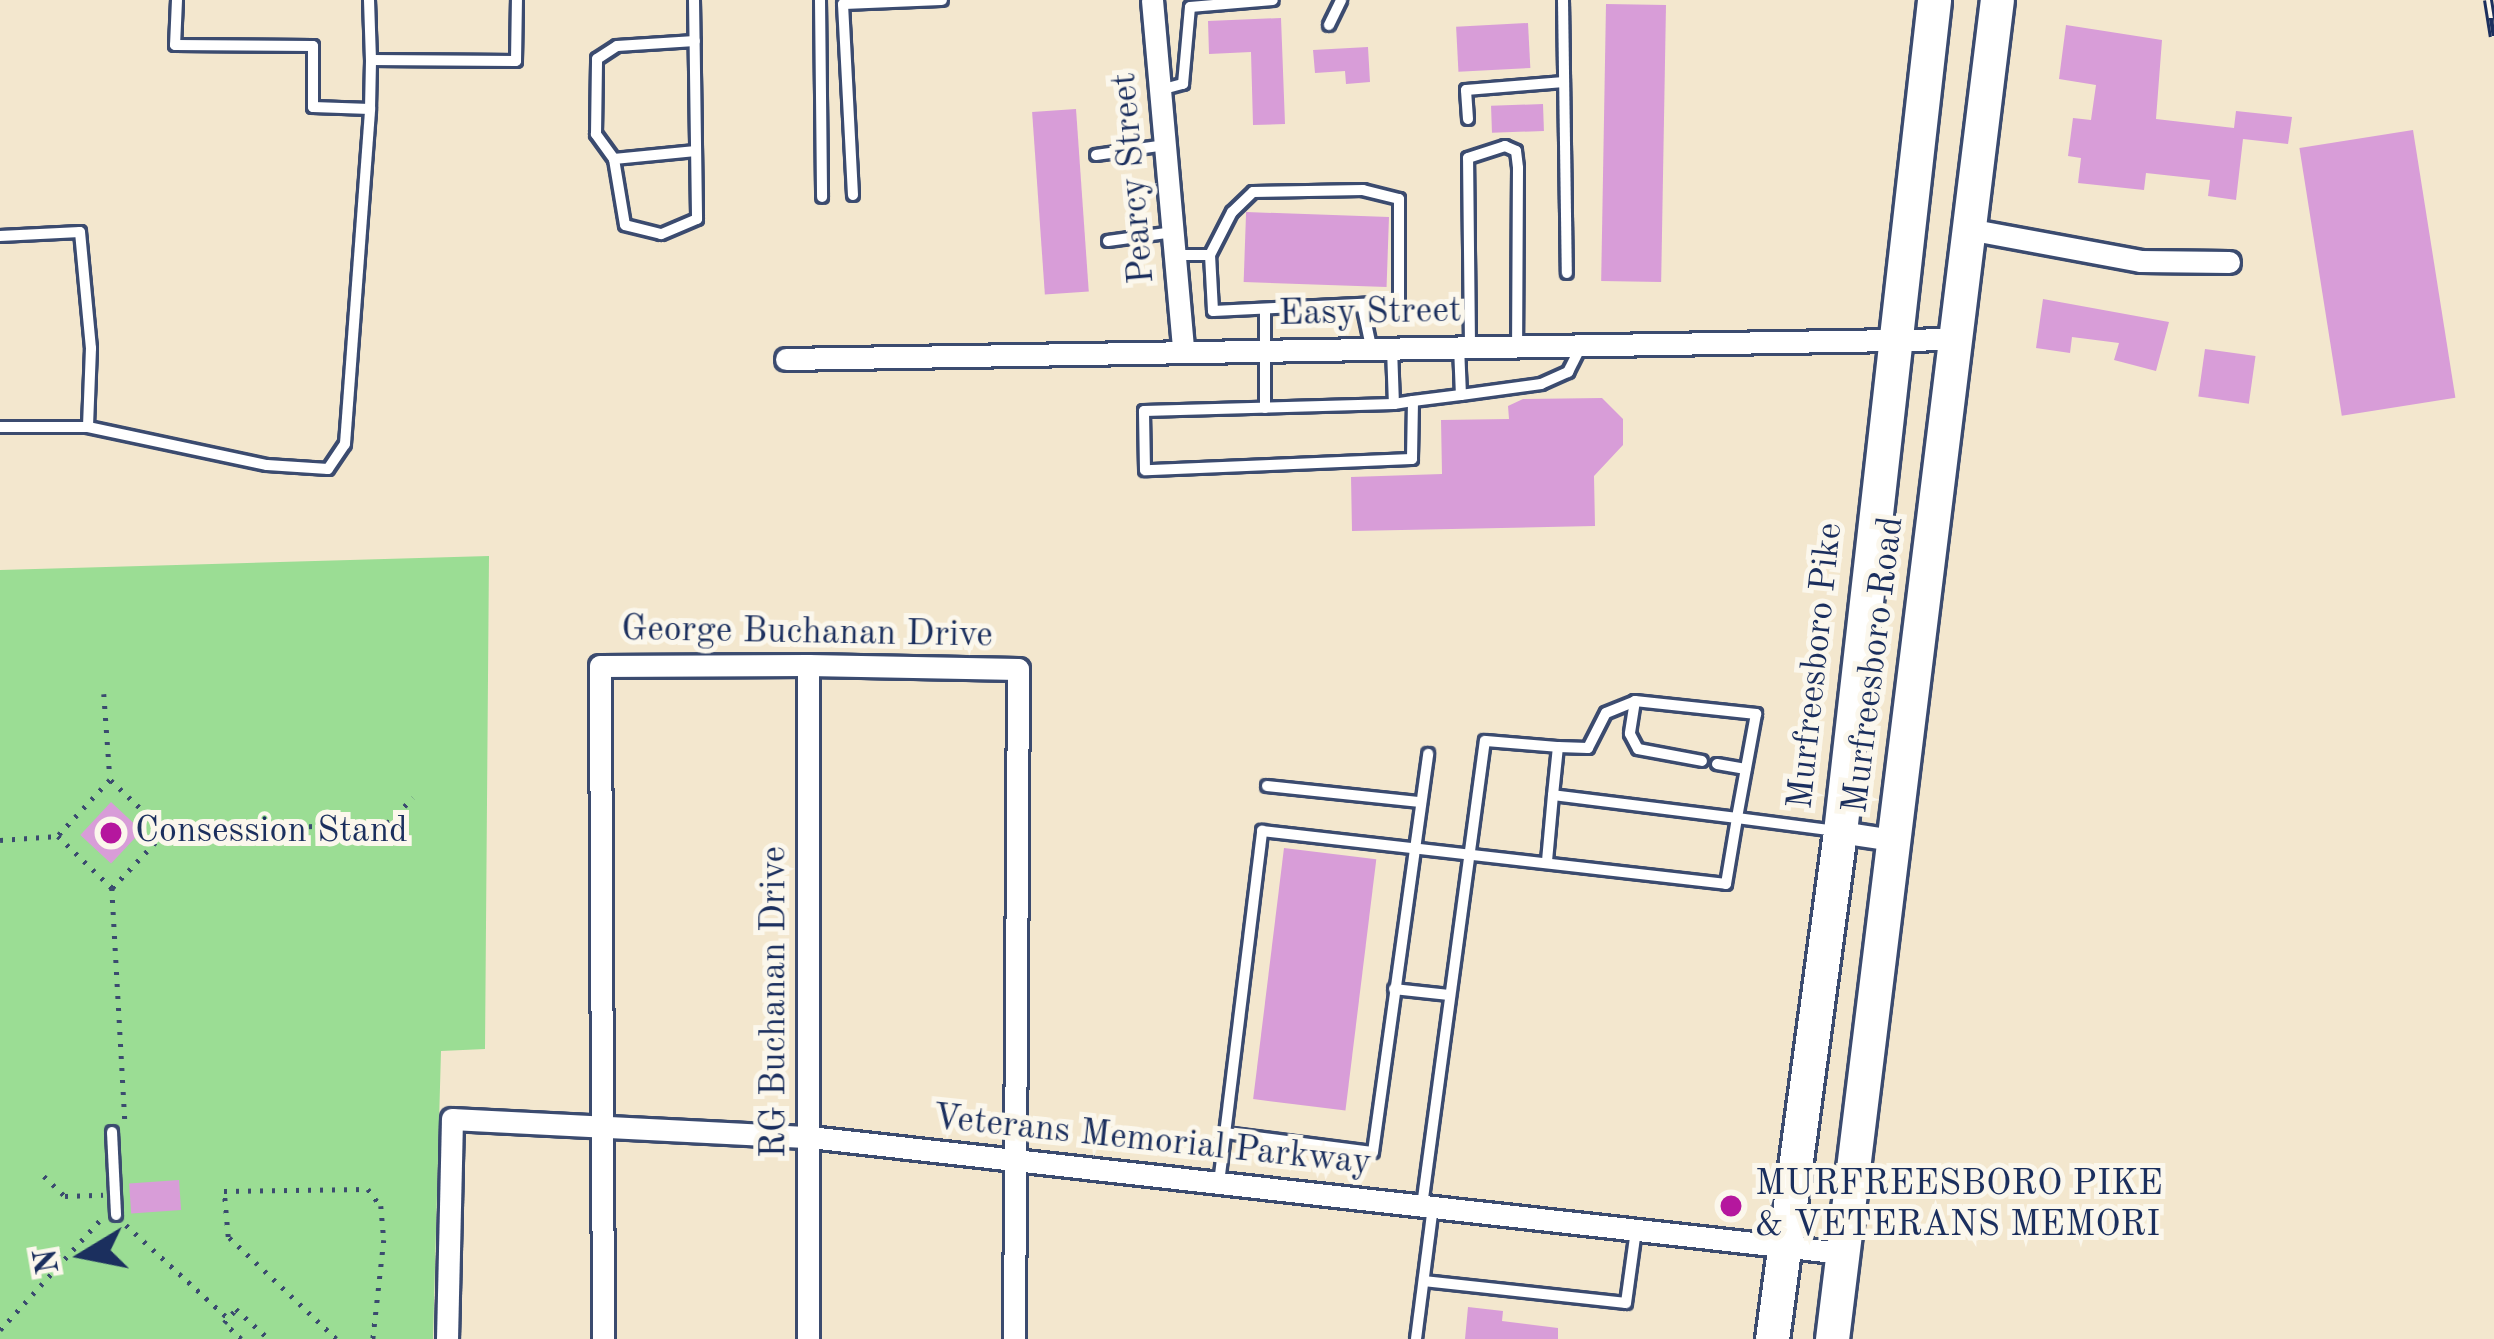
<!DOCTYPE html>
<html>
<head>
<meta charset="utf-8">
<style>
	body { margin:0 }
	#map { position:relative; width:2494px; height:1339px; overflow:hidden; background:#f3e7ce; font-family:"Old Standard TT",serif }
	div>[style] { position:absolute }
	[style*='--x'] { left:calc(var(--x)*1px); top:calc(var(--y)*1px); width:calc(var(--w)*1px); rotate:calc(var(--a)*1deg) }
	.green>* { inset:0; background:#9bdd94 }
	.building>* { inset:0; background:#d89dd8; transform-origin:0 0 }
	.path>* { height:4.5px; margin-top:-2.25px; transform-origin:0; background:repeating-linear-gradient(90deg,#3b4b6f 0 3px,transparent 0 12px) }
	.roads { filter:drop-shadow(3px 0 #3b4b6f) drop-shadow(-3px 0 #3b4b6f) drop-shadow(0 3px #3b4b6f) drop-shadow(0 -3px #3b4b6f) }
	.service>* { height:10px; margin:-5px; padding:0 5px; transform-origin:5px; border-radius:5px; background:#fff }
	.minor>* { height:21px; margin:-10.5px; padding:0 10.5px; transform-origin:10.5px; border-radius:10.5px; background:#fff }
	.primary>* { height:33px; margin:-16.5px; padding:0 16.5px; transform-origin:16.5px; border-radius:16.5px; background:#fff }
	.rail>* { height:10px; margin-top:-5px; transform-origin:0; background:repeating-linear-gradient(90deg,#fbf7ec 0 18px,#1b2f5e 0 36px); box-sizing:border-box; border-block:3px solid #1b2f5e }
	.dots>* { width:33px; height:33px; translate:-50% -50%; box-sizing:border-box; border:6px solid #fbf7ec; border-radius:50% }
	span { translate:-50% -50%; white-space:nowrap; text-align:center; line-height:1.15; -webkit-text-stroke:10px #fbf7ec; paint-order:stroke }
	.street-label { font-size:36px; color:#1b2f5e }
	.poi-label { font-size:36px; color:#1b2f5e }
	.left { translate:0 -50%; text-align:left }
	.north { position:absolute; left:24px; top:1195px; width:120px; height:120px; -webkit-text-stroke:9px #fbf7ec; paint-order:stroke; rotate:260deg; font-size:33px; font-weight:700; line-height:48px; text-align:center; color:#1b2f5e }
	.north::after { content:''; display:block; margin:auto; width:42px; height:54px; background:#1b2f5e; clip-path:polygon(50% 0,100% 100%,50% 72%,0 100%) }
</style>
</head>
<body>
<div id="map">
	<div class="green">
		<div style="clip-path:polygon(489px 556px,485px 1049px,441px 1051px,433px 1339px,0 1339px,0 570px)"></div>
	</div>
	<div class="building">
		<div style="left:1606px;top:4px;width:60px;height:277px;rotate:1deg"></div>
		<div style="clip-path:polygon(1281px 18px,1285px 124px,1253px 125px,1251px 52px,1209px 54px,1208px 21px)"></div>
		<div style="left:1528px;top:23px;width:45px;height:72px;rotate:87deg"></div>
		<div style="clip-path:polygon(2066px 25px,2162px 40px,2156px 119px,2234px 128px,2236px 111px,2292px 117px,2288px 144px,2243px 139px,2236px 200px,2208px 196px,2210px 180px,2146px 173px,2144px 190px,2078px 183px,2081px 158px,2068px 156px,2073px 118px,2091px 120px,2096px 85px,2059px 79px)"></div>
		<div style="clip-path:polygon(1368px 47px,1370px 82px,1346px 84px,1345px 71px,1315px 73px,1313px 50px)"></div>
		<div style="left:1543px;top:104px;width:27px;height:52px;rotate:88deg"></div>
		<div style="left:1076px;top:109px;width:183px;height:44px;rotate:86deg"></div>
		<div style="left:2413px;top:130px;width:271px;height:115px;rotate:81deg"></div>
		<div style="left:1389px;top:217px;width:70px;height:143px;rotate:92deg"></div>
		<div style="clip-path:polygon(2043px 299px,2169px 322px,2156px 371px,2114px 360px,2119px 343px,2072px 337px,2070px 353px,2036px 348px)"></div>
		<div style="left:2205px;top:349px;width:51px;height:48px;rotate:8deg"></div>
		<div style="clip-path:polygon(1602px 398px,1623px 419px,1623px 445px,1594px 476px,1595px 526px,1352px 531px,1351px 477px,1442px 474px,1441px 420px,1509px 419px,1508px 406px,1523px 399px)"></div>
		<div style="left:111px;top:802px;width:42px;height:45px;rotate:43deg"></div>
		<div style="left:1284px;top:848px;width:93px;height:253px;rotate:7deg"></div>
		<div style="left:179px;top:1180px;width:30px;height:50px;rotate:86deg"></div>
		<div style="clip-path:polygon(1468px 1307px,1503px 1311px,1502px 1321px,1558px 1328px,1558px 1339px,1465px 1339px)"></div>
	</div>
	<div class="path">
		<div style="--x:104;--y:694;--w:84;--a:85.9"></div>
		<div style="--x:165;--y:832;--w:222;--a:-2.3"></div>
		<div style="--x:387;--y:823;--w:36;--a:-44"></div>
		<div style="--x:0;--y:840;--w:58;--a:-3.9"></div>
		<div style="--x:112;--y:888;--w:77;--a:-46.6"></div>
		<div style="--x:165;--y:832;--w:76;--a:-136.6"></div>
		<div style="--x:110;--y:780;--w:76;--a:132.9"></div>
		<div style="--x:58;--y:836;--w:75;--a:43.9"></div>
		<div style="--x:112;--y:888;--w:236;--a:86.8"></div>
		<div style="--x:44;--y:1176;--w:29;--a:44"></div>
		<div style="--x:65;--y:1196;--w:38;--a:-2"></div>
		<div style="--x:126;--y:1225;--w:138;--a:42.4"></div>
		<div style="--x:0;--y:1330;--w:153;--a:-47.7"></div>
		<div style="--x:241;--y:1339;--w:23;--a:-137"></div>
		<div style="--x:224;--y:1323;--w:18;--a:-49"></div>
		<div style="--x:236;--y:1309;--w:45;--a:42.3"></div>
		<div style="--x:336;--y:1339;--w:149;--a:-136.6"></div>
		<div style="--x:228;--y:1237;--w:46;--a:-95"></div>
		<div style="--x:224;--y:1191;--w:144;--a:-0.8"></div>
		<div style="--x:368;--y:1189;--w:21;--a:53"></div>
		<div style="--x:381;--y:1206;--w:34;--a:85"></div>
		<div style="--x:384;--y:1240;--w:100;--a:96.3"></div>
	</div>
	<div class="roads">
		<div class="service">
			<div style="--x:177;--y:0;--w:45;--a:92.5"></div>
			<div style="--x:175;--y:45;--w:138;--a:0.4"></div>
			<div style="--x:313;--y:46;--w:61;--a:90"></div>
			<div style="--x:313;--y:107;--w:57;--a:2"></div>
			<div style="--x:370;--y:109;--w:49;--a:-88.8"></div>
			<div style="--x:369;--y:0;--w:60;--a:88.1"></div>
			<div style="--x:371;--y:60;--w:145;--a:0.4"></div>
			<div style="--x:516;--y:61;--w:61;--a:-89.1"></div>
			<div style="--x:694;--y:0;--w:219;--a:89.2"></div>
			<div style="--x:697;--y:219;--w:39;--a:157"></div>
			<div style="--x:661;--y:234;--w:37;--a:-166"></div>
			<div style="--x:625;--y:225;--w:67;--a:-99.5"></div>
			<div style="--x:614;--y:159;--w:82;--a:-5.6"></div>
			<div style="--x:820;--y:0;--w:197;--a:89.4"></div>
			<div style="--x:1563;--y:0;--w:273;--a:89.2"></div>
			<div style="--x:1329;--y:25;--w:28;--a:-64"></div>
			<div style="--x:1160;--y:90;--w:24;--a:-15"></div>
			<div style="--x:1183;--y:84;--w:77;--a:-84.8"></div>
			<div style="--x:1190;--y:7;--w:83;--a:-4.8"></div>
			<div style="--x:1468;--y:119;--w:29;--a:-94"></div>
			<div style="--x:1466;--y:90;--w:98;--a:-4.7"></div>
			<div style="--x:1096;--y:155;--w:70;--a:-8.2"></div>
			<div style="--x:614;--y:159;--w:31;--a:-126"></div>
			<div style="--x:596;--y:134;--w:75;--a:-89.2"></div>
			<div style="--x:597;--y:59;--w:24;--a:-33"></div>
			<div style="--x:617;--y:46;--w:78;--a:-3.7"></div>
			<div style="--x:853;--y:195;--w:191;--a:-93"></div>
			<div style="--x:843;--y:4;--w:99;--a:-2.3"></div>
			<div style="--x:0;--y:236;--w:80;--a:-2.9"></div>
			<div style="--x:80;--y:232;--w:117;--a:84.6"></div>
			<div style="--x:91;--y:348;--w:79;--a:92.2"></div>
			<div style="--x:88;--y:427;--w:88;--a:180"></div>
			<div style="--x:1108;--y:241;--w:66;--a:-7.9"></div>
			<div style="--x:1175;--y:255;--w:35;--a:0"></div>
			<div style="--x:1210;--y:255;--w:56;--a:86.9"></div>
			<div style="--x:1213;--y:311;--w:186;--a:-2.8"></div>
			<div style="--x:1399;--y:302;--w:103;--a:-90"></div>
			<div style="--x:1399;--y:199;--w:37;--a:-166"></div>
			<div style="--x:1363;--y:190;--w:110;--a:179"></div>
			<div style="--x:1253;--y:192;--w:29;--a:136"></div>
			<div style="--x:1232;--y:212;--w:48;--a:117.1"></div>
			<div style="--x:1363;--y:309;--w:39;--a:78"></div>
			<div style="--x:1470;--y:345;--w:187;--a:-90.6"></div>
			<div style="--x:1468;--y:158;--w:39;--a:-18"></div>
			<div style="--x:1505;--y:146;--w:12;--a:24"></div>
			<div style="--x:1516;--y:151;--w:17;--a:83"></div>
			<div style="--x:1518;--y:168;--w:177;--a:90.3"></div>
			<div style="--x:1459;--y:346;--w:49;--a:87.7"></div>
			<div style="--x:1392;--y:348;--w:56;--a:88"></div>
			<div style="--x:1413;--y:401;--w:58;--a:91"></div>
			<div style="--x:1412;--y:459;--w:267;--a:177.6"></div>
			<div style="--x:1145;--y:470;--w:59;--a:-91"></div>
			<div style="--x:1144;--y:411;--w:250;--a:-1.6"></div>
			<div style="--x:1394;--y:404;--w:19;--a:-9"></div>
			<div style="--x:1413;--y:401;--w:48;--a:-7.1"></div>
			<div style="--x:1461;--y:395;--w:81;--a:-7.8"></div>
			<div style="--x:1541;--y:384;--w:30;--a:-24"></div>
			<div style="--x:1568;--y:372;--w:28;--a:-63"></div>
			<div style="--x:1265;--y:408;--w:96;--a:-90"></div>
			<div style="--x:88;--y:427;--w:183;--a:12"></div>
			<div style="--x:267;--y:465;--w:61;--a:3.8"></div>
			<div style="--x:328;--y:469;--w:30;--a:-56"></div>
			<div style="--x:345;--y:444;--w:336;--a:-85.7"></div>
			<div style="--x:1635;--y:701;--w:33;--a:99"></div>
			<div style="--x:1630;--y:734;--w:17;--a:62"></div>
			<div style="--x:1638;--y:749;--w:65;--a:10.6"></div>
			<div style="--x:1717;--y:764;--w:29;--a:10"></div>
			<div style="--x:1267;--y:786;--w:154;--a:6"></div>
			<div style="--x:1553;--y:795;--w:48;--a:-84.1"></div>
			<div style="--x:1558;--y:747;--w:30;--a:2"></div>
			<div style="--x:1588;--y:748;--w:39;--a:-63"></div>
			<div style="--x:1606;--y:713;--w:31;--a:-22"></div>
			<div style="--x:1635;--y:701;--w:122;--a:6.1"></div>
			<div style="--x:1756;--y:714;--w:106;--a:100.4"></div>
			<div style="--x:1737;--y:818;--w:100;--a:7.5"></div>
			<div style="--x:1394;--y:989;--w:55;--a:6.2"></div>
			<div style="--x:112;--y:1132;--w:83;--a:87.2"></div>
			<div style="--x:1226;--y:1133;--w:148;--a:7.4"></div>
			<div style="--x:1373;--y:1152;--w:402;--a:-82.1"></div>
			<div style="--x:1219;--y:1183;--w:355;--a:-83"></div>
			<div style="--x:1262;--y:831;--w:467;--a:6.5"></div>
			<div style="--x:1726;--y:884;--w:67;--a:-80.5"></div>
			<div style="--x:1737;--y:818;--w:185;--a:-172.9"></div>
			<div style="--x:1553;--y:795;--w:66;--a:95.2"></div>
			<div style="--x:1422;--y:1206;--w:469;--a:-82.3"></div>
			<div style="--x:1485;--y:741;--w:73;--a:4.7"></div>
			<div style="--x:1424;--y:1281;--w:203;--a:6.2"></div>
			<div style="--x:1626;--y:1303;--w:74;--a:-82.2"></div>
			<div style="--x:1416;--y:1339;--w:133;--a:-82.7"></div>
		</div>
		<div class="minor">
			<div style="--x:1152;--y:0;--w:351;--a:84.9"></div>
			<div style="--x:1968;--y:229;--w:175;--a:10.5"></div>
			<div style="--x:2140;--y:261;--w:89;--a:0.6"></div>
			<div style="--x:786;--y:359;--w:1168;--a:-0.98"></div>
			<div style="--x:1840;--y:832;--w:54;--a:8.6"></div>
			<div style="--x:447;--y:1339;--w:220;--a:-88.7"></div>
			<div style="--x:452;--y:1119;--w:358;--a:2.9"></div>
			<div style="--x:810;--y:1137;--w:1039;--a:6.41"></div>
			<div style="--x:603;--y:1339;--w:673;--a:-90.26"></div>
			<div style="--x:600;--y:666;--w:208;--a:-0.3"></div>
			<div style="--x:808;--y:665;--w:210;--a:1.1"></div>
			<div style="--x:1018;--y:669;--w:670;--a:90.34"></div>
			<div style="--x:808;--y:1339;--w:674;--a:-90"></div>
		</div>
		<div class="primary">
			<div style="--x:1772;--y:1339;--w:512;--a:-82.36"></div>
			<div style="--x:1840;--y:832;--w:837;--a:-83.55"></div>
			<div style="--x:1832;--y:1339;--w:1349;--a:-82.98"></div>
		</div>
	</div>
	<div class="rail">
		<div style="--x:2488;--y:0;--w:37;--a:81"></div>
	</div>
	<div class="dots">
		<div style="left:111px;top:833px;background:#b5179e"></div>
		<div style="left:1731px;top:1206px;background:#b5179e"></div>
	</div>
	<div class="street-label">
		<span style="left:1135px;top:178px;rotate:-95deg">Pearcy Street</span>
		<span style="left:1370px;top:314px;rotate:-1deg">Easy Street</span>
		<span style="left:807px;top:634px;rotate:1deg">George Buchanan Drive</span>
		<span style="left:1875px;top:665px;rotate:-83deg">Murfreesboro Road</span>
		<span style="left:1817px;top:666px;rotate:-84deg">Murfreesboro Pike</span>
		<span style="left:776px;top:1002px;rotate:-90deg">RG Buchanan Drive</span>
		<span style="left:1152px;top:1142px;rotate:6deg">Veterans Memorial Parkway</span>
	</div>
	<div class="poi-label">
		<span class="left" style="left:135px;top:833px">Consession Stand</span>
		<span class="left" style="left:1755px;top:1206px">MURFREESBORO PIKE<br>&amp; VETERANS MEMORI</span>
	</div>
	<div class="north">N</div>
</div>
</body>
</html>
